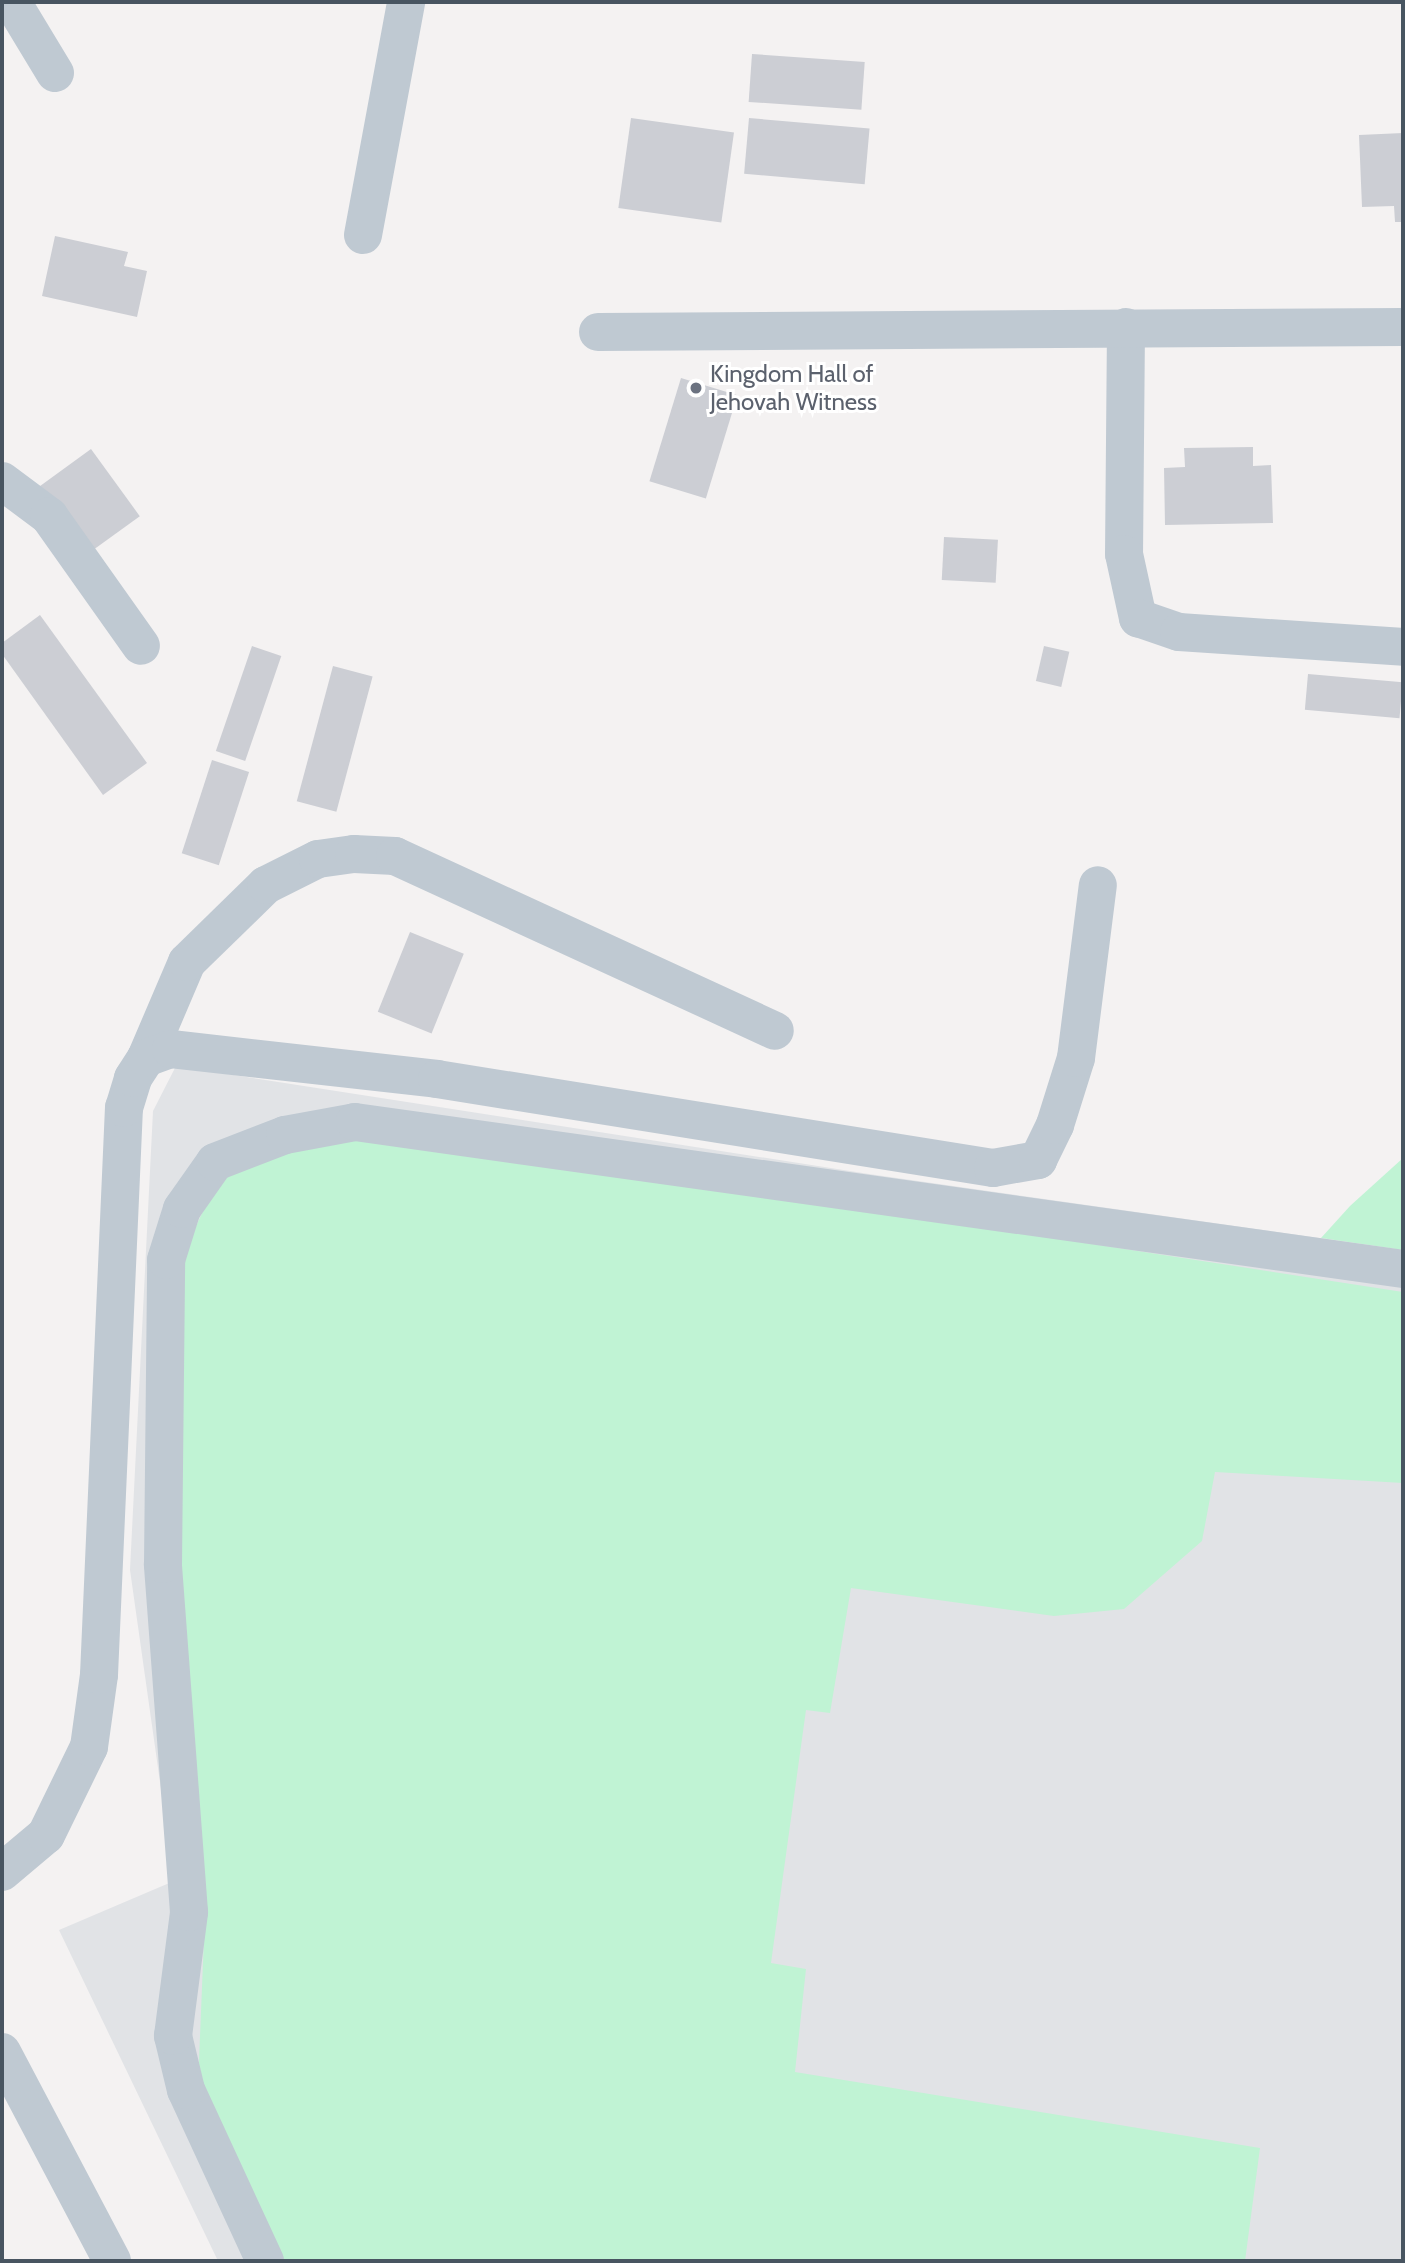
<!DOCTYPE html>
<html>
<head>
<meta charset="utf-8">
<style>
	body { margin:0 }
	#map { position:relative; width:1405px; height:2263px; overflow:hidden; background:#f4f2f2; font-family:Cabin,sans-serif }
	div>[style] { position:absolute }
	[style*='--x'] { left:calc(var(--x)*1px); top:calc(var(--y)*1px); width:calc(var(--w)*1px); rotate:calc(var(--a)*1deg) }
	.airport>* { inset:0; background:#e1e3e6 }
	.green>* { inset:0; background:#c0f3d4 }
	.building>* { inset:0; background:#ccced4; transform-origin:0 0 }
	.minor>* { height:38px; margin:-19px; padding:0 19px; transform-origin:19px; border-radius:19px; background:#bfc9d2 }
	.dots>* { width:19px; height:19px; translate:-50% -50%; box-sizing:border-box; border:4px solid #fff; border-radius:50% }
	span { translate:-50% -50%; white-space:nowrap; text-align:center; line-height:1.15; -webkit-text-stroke:6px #fff; paint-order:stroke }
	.worship-label { font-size:24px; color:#5b616d }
	.left { translate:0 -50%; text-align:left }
	.frame { position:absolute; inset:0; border:4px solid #485561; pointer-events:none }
</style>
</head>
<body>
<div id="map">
	<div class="airport">
		<div style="clip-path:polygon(176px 1066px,869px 1174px,1403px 1250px,1403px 2261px,218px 2261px,59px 1930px,174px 1881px,130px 1570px,153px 1111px)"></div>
	</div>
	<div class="green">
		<div style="clip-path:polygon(346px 1133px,424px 1141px,1403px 1292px,1403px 1483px,1215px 1472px,1202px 1541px,1124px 1609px,1054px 1616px,851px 1588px,830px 1713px,806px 1710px,771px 1963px,806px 1969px,795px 2072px,1260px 2148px,1245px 2261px,277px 2261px,198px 2085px,206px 1889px,170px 1531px,175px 1272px,215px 1185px,276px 1146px)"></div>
		<div style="clip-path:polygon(1403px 1158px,1403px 1250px,1321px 1238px,1350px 1206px)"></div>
	</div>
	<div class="building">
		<div style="left:752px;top:54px;width:113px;height:48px;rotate:4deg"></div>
		<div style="left:631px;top:118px;width:104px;height:91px;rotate:8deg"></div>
		<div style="left:749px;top:118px;width:121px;height:56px;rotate:5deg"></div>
		<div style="clip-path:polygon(1403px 133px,1403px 222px,1395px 222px,1394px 206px,1362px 207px,1359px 135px)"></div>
		<div style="clip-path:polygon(55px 236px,128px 252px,124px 266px,147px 271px,137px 317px,42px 296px)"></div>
		<div style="left:681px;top:378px;width:59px;height:108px;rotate:17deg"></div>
		<div style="clip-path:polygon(1253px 447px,1253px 466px,1271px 465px,1273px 523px,1165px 525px,1164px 468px,1185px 467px,1184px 448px)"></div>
		<div style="left:91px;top:449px;width:83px;height:65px;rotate:54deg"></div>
		<div style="left:944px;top:537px;width:54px;height:43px;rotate:3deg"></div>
		<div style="clip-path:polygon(40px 615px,147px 763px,103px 795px,2px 654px,2px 643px)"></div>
		<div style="left:252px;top:646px;width:31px;height:111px;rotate:19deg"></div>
		<div style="left:1044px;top:646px;width:26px;height:36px;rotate:13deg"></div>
		<div style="left:333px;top:666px;width:41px;height:140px;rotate:15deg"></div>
		<div style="left:1308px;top:674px;width:95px;height:36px;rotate:5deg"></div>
		<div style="left:212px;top:760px;width:39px;height:98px;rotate:18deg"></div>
		<div style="left:410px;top:932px;width:58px;height:86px;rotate:22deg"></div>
	</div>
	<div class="minor">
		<div style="--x:12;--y:2;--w:83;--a:58.8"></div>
		<div style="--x:363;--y:235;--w:237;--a:-79.5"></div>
		<div style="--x:1126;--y:327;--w:227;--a:90.5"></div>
		<div style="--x:1124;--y:554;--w:66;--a:77.7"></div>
		<div style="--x:1138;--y:618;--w:43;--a:18.9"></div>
		<div style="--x:1179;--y:632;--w:225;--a:3.8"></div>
		<div style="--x:598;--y:332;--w:805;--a:-0.36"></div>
		<div style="--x:2;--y:481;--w:59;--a:36.7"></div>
		<div style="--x:49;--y:516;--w:159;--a:54.7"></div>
		<div style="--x:146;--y:1058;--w:104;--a:-66.9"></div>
		<div style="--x:187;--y:962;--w:110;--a:-44.3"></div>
		<div style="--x:266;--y:885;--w:58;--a:-26.6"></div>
		<div style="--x:318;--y:859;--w:36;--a:-8"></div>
		<div style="--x:354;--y:854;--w:41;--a:2.8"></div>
		<div style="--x:395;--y:856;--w:418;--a:24.7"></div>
		<div style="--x:2;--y:1872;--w:57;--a:-40.1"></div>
		<div style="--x:46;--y:1835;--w:98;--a:-64"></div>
		<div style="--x:89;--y:1747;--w:73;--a:-82.1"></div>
		<div style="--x:99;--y:1675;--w:568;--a:-87.48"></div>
		<div style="--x:124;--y:1108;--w:31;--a:-73"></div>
		<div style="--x:133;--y:1078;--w:24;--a:-57"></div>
		<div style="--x:146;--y:1058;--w:27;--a:-20"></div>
		<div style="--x:171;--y:1049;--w:268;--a:6.4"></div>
		<div style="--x:437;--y:1079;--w:563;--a:9.09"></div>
		<div style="--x:993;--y:1168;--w:46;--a:-10.1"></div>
		<div style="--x:1038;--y:1160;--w:39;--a:-64"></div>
		<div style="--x:1055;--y:1125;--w:70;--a:-72.6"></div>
		<div style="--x:1076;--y:1058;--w:174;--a:-82.8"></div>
		<div style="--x:2;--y:2052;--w:236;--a:62.2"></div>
		<div style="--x:265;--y:2261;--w:188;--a:-114.8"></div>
		<div style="--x:186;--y:2090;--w:56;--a:-103.5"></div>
		<div style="--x:173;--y:2036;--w:125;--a:-82.6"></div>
		<div style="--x:189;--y:1912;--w:349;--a:-94.3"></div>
		<div style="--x:163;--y:1564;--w:304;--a:-89.4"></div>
		<div style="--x:166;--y:1260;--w:53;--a:-72.6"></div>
		<div style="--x:182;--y:1209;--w:57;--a:-54.9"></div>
		<div style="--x:215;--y:1162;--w:75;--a:-21.1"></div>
		<div style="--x:285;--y:1135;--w:71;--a:-10.5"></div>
		<div style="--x:355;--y:1122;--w:1058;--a:7.98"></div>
	</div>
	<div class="dots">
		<div style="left:696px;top:388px;background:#6b7280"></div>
	</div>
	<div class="worship-label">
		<span class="left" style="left:710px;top:388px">Kingdom Hall of<br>Jehovah Witness</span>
	</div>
	<div class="frame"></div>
</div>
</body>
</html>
